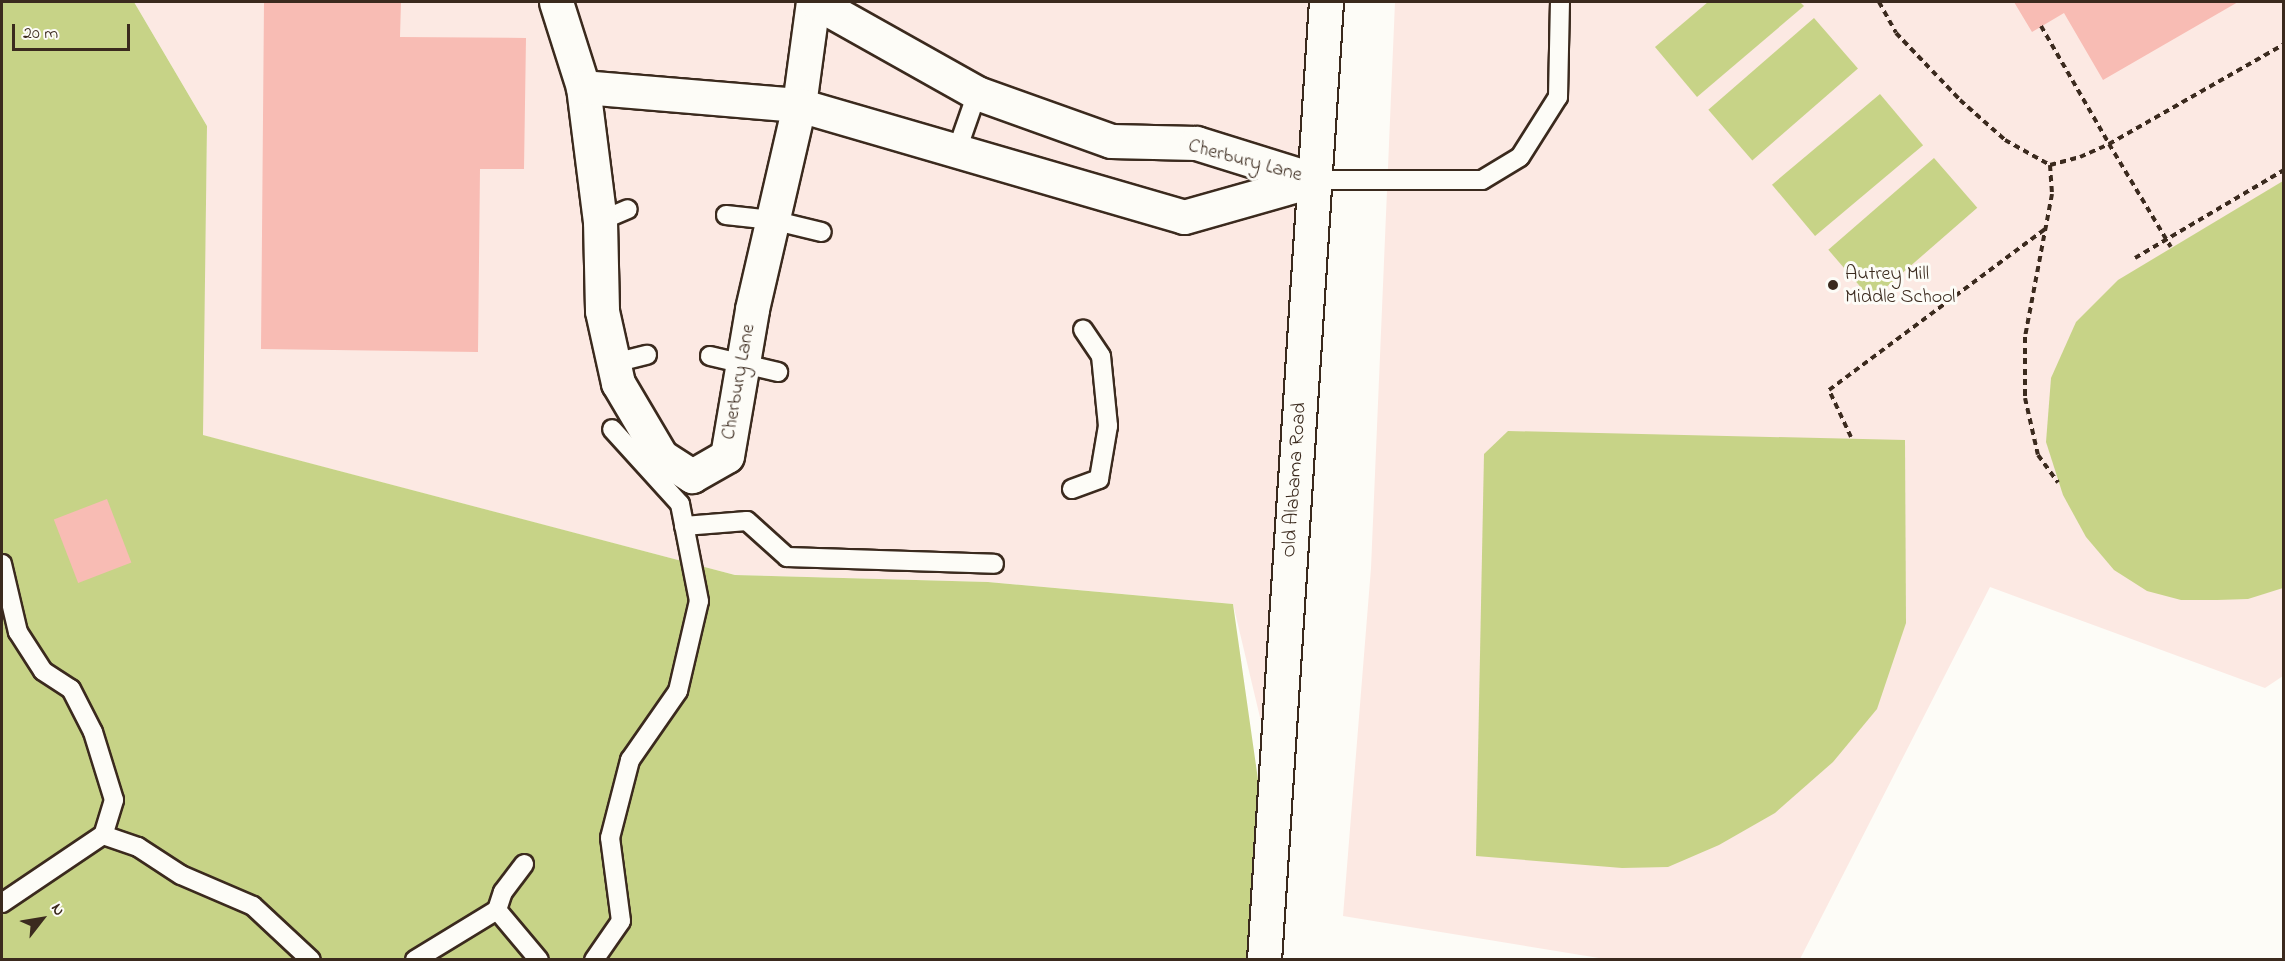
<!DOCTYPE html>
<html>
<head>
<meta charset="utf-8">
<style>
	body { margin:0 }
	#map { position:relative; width:2285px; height:961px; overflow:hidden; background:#fdfcf7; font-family:"Indie Flower",sans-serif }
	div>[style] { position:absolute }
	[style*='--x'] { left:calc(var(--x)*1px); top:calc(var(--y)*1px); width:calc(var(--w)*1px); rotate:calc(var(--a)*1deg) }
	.built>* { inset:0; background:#fce9e3 }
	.green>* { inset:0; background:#c7d387; transform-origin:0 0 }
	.building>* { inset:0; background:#f8bcb4; transform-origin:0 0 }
	.path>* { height:4px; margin-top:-2px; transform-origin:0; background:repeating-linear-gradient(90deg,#3b2a1e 0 6px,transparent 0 10.5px) }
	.roads { filter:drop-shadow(2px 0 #3b2a1e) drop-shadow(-2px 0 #3b2a1e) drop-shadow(0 2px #3b2a1e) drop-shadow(0 -2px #3b2a1e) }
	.service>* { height:18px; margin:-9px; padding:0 9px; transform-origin:9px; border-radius:9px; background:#fdfcf7 }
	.minor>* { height:33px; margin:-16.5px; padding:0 16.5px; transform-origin:16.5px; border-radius:16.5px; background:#fdfcf7 }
	.secondary>* { height:33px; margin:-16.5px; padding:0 16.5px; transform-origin:16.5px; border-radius:16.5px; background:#fdfcf7 }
	.dots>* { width:16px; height:16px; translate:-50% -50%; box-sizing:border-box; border:3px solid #fdfcf7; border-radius:50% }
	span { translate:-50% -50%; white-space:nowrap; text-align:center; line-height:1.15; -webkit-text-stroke:6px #fdfcf7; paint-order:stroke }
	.street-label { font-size:20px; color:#3b2a1e }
	.poi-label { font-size:20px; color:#3b2a1e }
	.left { translate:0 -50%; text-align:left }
	.frame { position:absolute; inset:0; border:3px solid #3b2a1e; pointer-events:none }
	.north { position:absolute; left:12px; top:889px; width:60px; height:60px; -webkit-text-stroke:4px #fdfcf7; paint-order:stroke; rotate:59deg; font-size:16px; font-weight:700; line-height:24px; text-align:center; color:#3b2a1e }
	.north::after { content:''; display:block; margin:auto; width:21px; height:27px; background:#3b2a1e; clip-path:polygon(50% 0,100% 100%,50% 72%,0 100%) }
	.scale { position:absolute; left:12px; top:24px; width:118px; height:27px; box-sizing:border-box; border:3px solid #3b2a1e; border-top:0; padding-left:8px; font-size:18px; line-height:21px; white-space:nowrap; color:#3b2a1e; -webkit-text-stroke:4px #fdfcf7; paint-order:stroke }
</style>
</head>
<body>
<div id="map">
	<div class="built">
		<div style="clip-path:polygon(134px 2px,1336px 2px,1283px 814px,1233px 604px,988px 582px,735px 575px,202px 435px,207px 126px)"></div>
		<div style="clip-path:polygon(1395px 2px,2283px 2px,2283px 676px,2265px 688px,1990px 587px,1800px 959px,1605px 959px,1343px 916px,1371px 568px)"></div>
	</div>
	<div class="green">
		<div style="clip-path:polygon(2px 2px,134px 2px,207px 126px,203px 435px,735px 575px,988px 582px,1233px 604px,1276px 906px,1274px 959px,2px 959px)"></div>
		<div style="clip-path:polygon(1708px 2px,1800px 2px,1804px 6px,1697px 97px,1655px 47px)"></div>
		<div style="left:1814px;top:18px;width:67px;height:140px;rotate:49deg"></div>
		<div style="left:1880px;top:94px;width:67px;height:141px;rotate:50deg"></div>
		<div style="left:1934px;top:158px;width:66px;height:140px;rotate:49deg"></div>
		<div style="clip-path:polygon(2283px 181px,2283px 588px,2248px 599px,2217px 600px,2181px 600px,2147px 591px,2114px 570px,2086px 537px,2063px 495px,2046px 442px,2051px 378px,2076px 322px,2118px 280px)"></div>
		<div style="clip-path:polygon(1508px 431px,1905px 440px,1906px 623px,1877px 709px,1833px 762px,1775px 813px,1719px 845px,1668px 867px,1622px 868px,1476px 856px,1484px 454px)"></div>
	</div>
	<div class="building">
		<div style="clip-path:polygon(264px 2px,401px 2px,400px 37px,526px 38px,524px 169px,480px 169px,478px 352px,261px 349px)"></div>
		<div style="clip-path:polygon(2014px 2px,2238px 2px,2103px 80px,2064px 13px,2032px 32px)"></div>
		<div style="left:107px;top:499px;width:68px;height:57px;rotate:69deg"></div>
	</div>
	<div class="path">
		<div style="--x:1879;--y:2;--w:35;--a:61"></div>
		<div style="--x:1896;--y:33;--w:93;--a:46.3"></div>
		<div style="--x:1960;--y:100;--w:60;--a:41.6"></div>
		<div style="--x:2005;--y:140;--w:51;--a:29.1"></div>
		<div style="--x:2050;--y:165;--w:29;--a:86"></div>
		<div style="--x:2052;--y:194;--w:146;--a:100.7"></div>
		<div style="--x:2025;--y:337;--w:61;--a:90"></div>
		<div style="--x:2025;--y:398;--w:58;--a:77.2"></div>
		<div style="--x:2038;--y:455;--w:34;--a:54"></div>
		<div style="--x:2041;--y:26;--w:136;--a:60"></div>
		<div style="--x:2109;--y:144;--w:202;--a:-29.7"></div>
		<div style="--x:2050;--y:165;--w:31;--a:-15"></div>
		<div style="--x:2080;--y:157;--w:32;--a:-24"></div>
		<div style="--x:2109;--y:144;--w:120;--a:59"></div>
		<div style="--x:2135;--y:258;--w:173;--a:-30.6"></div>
		<div style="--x:1851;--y:437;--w:52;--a:-115.1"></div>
		<div style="--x:1829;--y:390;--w:271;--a:-36.7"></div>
	</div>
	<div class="roads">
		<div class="service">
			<div style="--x:956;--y:153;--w:64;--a:-70.7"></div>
			<div style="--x:1315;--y:180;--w:167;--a:0"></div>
			<div style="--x:1482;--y:180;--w:44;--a:-31.2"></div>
			<div style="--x:1520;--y:157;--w:71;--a:-57.7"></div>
			<div style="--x:1558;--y:97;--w:95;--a:-88.8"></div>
			<div style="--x:726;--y:215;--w:46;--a:6.2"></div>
			<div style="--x:772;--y:220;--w:51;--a:13.5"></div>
			<div style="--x:600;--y:221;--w:30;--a:-23"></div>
			<div style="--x:710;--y:356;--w:70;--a:13.2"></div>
			<div style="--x:614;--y:363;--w:34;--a:-14"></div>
			<div style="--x:1072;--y:489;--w:29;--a:-20"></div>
			<div style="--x:1099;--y:479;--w:54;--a:-80.4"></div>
			<div style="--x:1108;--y:426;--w:70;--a:-95.7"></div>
			<div style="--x:1101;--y:356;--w:32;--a:-124"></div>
			<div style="--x:684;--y:526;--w:63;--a:-4.5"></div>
			<div style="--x:747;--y:521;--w:54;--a:42"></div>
			<div style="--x:787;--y:557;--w:207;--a:1.9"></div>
			<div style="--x:2;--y:564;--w:70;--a:76.8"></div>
			<div style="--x:18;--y:632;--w:46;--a:57.3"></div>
			<div style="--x:43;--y:671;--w:33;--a:33"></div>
			<div style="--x:71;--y:689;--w:48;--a:62.9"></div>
			<div style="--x:93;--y:732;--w:71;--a:72.8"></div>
			<div style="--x:114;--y:800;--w:37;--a:107"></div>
			<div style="--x:2;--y:903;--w:122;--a:-34"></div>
			<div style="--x:103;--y:835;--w:37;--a:19"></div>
			<div style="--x:138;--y:847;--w:51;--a:33.1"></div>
			<div style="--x:181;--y:875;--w:78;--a:23.3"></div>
			<div style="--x:253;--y:906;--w:79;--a:43"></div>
			<div style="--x:497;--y:910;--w:19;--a:-72"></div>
			<div style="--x:503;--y:892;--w:35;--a:-53"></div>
			<div style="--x:415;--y:960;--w:96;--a:-31.4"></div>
			<div style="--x:497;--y:910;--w:65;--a:50"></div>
			<div style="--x:594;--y:960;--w:47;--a:-55.3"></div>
			<div style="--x:621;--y:921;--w:84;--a:-97.5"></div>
			<div style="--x:610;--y:838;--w:81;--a:-75.6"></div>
			<div style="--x:630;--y:760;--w:84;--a:-55.2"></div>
			<div style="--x:678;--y:691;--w:92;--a:-76.9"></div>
			<div style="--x:699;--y:601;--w:99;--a:-101.1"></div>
			<div style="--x:680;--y:504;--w:101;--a:-132.2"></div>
		</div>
		<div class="minor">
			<div style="--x:556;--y:2;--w:89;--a:72.4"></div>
			<div style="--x:583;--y:87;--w:135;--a:82.8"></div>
			<div style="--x:600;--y:221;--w:90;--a:88.7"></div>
			<div style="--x:602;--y:311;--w:74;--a:77.5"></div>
			<div style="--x:618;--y:383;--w:85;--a:59.5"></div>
			<div style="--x:661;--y:456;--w:37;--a:33"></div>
			<div style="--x:692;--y:476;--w:40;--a:-29.7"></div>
			<div style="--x:727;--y:456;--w:149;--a:-80.3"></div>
			<div style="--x:752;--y:309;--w:209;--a:-77"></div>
			<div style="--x:799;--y:105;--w:104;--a:-82.3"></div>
			<div style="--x:815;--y:2;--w:186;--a:29.3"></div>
			<div style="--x:977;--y:93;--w:142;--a:19.7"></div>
			<div style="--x:1111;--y:141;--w:85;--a:1.3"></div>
			<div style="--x:1196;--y:143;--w:125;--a:17.3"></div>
			<div style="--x:583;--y:87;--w:217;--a:4.8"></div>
			<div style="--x:799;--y:105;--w:401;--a:16.2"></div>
			<div style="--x:1184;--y:217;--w:136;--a:-15.8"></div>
		</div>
		<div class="secondary">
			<div style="--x:1264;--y:960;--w:960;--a:-86.3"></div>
		</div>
	</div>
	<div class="dots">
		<div style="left:1833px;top:285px;background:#3b2a1e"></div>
	</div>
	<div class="street-label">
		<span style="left:1245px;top:161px;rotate:15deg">Cherbury Lane</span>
		<span style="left:739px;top:382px;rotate:-80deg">Cherbury Lane</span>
		<span style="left:1295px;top:480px;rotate:-86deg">Old Alabama Road</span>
	</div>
	<div class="poi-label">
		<span class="left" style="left:1845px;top:286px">Autrey Mill<br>Middle School</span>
	</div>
	<div class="frame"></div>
	<div class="north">N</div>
	<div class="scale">20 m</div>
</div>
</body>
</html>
